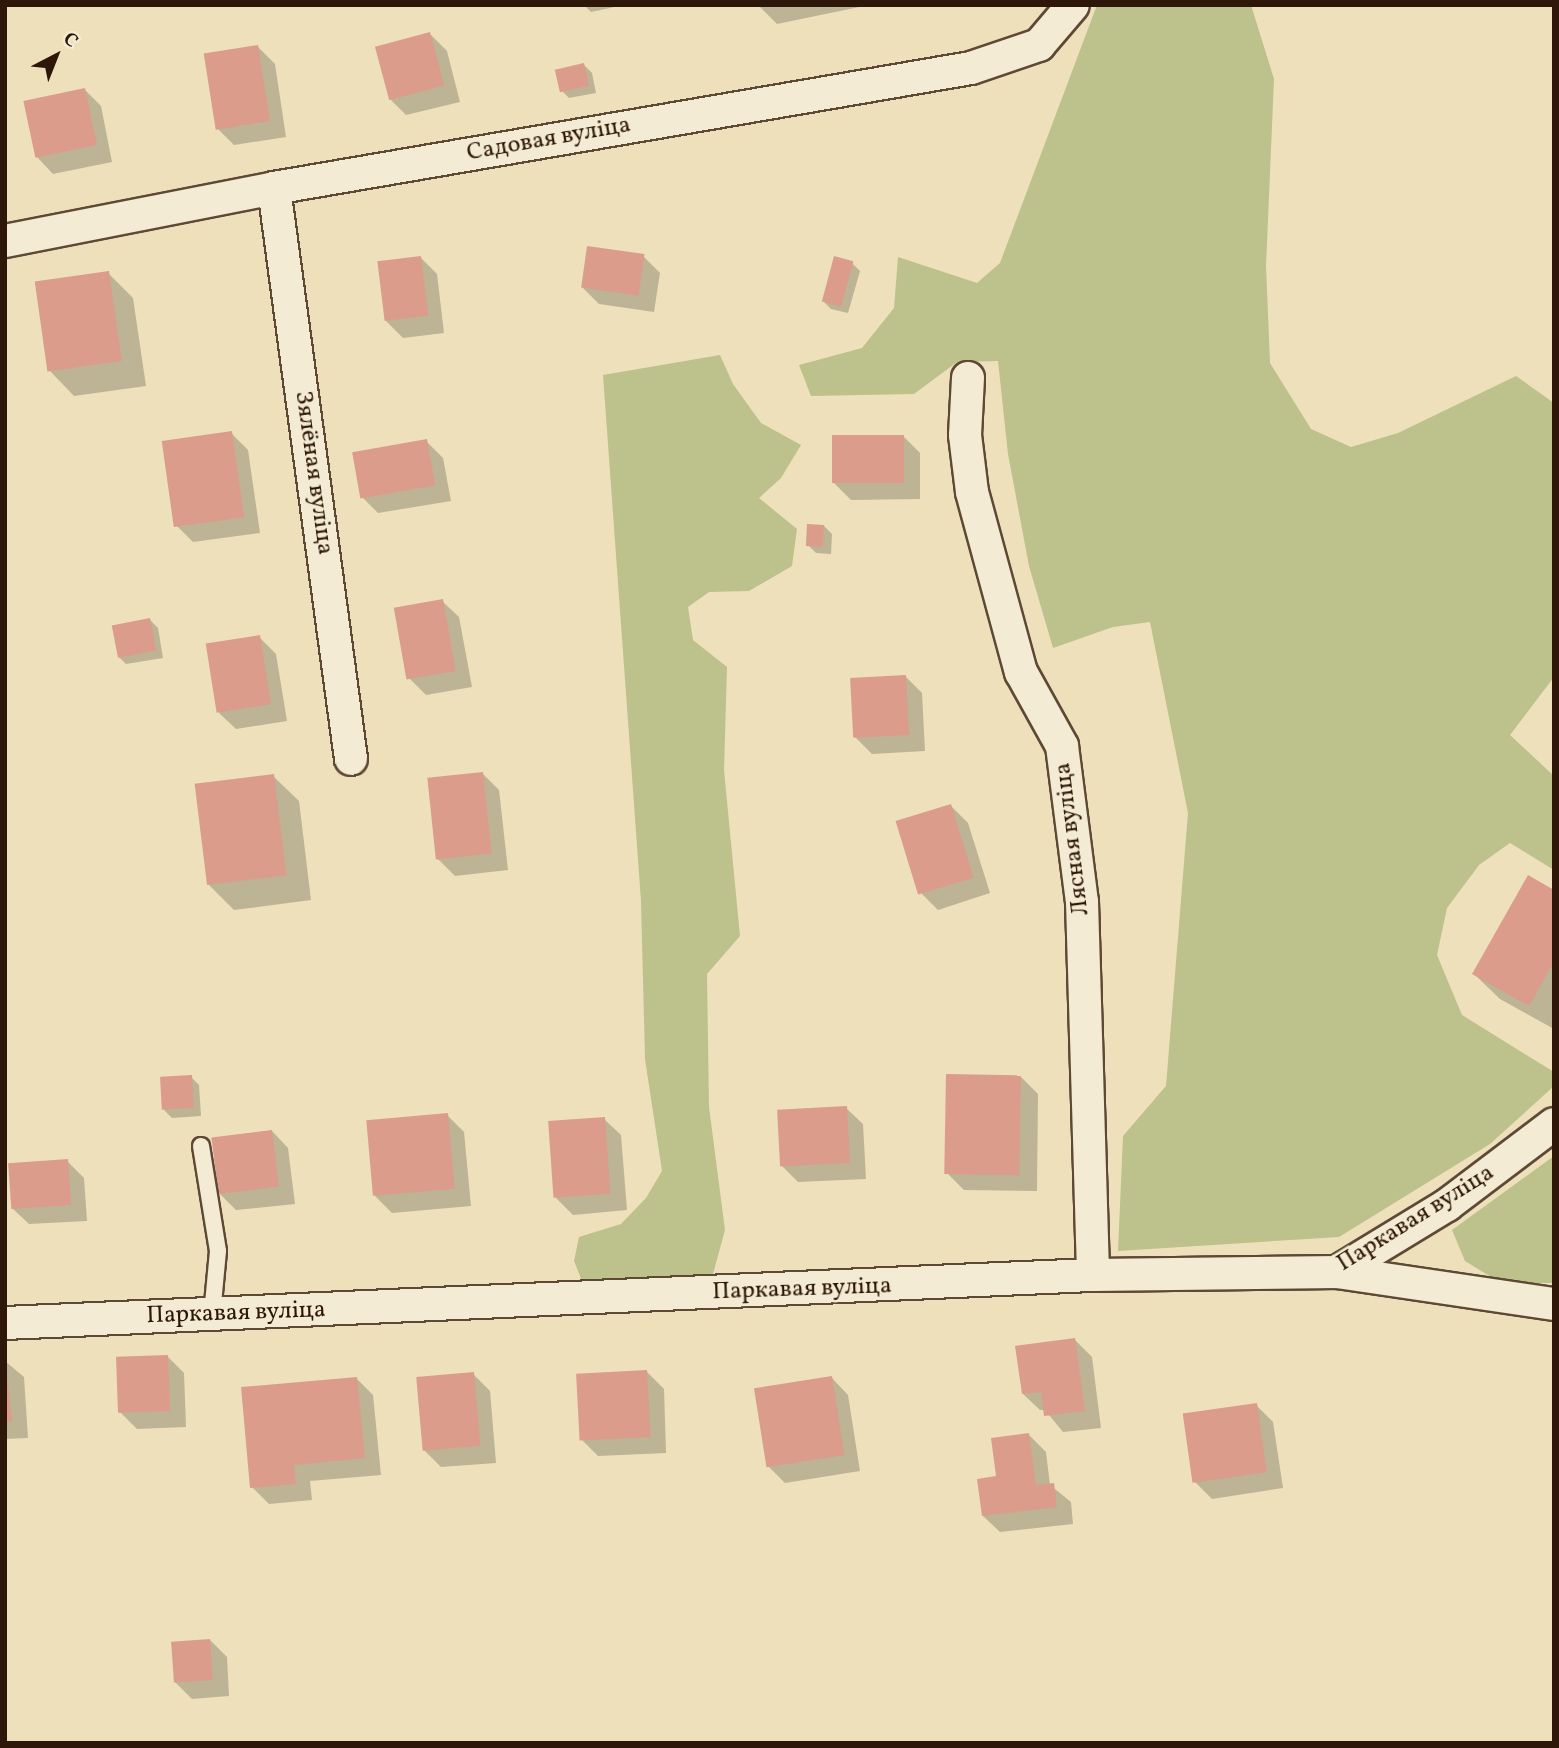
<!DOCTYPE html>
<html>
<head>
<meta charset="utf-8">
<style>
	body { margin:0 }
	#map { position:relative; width:1559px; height:1748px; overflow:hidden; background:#ede0bb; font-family:Vollkorn,serif }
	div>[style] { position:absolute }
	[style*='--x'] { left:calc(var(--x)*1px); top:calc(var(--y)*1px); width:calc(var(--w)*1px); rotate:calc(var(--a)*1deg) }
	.green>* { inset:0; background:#bdc18c }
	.shadow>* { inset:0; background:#0003 }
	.building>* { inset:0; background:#dc9c8c; transform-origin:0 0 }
	.roads { filter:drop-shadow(2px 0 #5e4935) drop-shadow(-2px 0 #5e4935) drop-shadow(0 2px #5e4935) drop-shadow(0 -2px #5e4935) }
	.lane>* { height:16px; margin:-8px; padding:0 8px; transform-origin:8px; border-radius:8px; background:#f3ebd3 }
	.street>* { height:32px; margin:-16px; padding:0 16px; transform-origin:16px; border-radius:16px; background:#f3ebd3 }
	span { translate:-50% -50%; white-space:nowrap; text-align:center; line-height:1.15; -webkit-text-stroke:5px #f3ebd3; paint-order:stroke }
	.street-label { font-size:24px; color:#2e1708 }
	.frame { position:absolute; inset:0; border:7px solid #2e1708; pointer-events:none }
	.north { position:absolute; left:21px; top:21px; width:70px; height:70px; -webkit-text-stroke:5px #f3ebd3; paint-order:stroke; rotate:42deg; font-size:19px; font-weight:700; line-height:28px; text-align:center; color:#2e1708 }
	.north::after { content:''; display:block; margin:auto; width:24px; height:32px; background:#2e1708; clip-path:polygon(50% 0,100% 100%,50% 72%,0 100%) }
</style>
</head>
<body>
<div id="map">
	<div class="green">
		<div style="clip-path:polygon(1097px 5px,1251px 5px,1274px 79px,1266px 266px,1270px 363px,1311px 429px,1351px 447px,1398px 433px,1516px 376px,1554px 403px,1554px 677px,1510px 735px,1554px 776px,1554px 870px,1510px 843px,1479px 865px,1447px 908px,1437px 955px,1462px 1015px,1554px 1072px,1554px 1086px,1490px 1144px,1339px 1237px,1118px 1251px,1123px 1136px,1166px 1086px,1188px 813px,1150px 622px,1113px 627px,1053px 648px,1029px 566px,1008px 454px,998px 361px,957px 362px,914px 394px,811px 396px,799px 365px,862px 348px,894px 308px,898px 257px,977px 283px,1000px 263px)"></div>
		<div style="clip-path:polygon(720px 355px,733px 384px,761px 423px,801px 445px,781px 478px,759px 498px,797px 529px,792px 566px,749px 591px,709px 592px,688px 607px,693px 640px,727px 667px,724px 770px,740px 936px,707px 974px,709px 1107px,725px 1230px,713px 1274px,582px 1281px,574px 1261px,579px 1237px,621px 1224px,646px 1198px,662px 1171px,645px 1059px,641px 901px,603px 375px)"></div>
		<div style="clip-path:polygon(1554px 1156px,1554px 1283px,1501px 1283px,1465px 1261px,1452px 1230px)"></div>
	</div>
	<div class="shadow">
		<div style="clip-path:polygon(584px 5px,624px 5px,591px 12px)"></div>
		<div style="clip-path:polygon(758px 5px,869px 5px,777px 24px)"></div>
		<div style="clip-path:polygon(430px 34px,447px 51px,460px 102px,406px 115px,389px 98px)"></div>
		<div style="clip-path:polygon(258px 47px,275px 64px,286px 137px,234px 145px,217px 128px)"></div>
		<div style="clip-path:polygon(584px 65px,592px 73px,596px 93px,569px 98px,561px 90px)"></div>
		<div style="clip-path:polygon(84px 89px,101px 106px,112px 162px,53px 174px,37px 157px)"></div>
		<div style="clip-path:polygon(643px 256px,660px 273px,654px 312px,599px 304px,582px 287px)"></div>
		<div style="clip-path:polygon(420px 257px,437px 274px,444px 333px,403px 338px,386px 321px)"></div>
		<div style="clip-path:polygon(852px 263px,860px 271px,848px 313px,831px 309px,823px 301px)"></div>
		<div style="clip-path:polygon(108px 273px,133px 298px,146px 386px,74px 396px,49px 370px)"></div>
		<div style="clip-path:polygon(231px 433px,248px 450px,260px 533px,193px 542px,176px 525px)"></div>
		<div style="clip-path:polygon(903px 436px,920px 453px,920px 499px,851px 500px,834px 483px)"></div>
		<div style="clip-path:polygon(426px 441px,443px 458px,451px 501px,378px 513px,361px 496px)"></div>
		<div style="clip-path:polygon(824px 526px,832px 534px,831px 554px,816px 553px,808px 545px)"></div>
		<div style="clip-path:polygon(442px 601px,459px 617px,472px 687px,426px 695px,409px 678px)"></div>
		<div style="clip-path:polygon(150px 620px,158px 628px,163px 658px,126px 664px,118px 656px)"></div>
		<div style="clip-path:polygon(259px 637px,276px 654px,287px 721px,236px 729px,219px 713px)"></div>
		<div style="clip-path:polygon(905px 676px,922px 693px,925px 751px,872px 754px,855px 737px)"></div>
		<div style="clip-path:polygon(482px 773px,499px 790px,508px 870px,455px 876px,438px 859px)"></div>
		<div style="clip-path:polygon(273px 776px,299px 801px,311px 900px,234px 910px,209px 885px)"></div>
		<div style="clip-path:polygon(951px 806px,968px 823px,990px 893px,938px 910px,921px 893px)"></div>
		<div style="clip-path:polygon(1554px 892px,1554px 1029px,1500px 999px,1474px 974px)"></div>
		<div style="clip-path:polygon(191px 1077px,199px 1085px,201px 1116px,172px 1118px,164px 1110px)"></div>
		<div style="clip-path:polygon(1021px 1077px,1038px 1094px,1037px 1191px,964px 1190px,947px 1173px)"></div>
		<div style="clip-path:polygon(846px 1108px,863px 1124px,866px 1179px,798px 1182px,781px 1165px)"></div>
		<div style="clip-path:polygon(447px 1115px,464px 1132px,471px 1206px,392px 1213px,375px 1196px)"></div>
		<div style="clip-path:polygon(604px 1119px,621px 1135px,627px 1210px,573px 1215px,556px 1198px)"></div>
		<div style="clip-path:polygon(272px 1131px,288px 1148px,295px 1204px,236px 1210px,219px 1193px)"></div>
		<div style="clip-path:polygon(67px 1161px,84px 1178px,87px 1221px,29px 1224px,12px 1208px)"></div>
		<div style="clip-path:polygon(1075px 1340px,1092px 1357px,1101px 1428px,1063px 1432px,1045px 1410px,1040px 1410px,1023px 1394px)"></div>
		<div style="clip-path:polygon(167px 1356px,184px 1373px,186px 1427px,137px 1429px,120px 1412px)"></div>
		<div style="clip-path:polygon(5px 1361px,24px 1377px,28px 1438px,5px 1439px)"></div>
		<div style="clip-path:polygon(647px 1372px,664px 1389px,666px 1453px,598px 1456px,581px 1439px)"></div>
		<div style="clip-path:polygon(473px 1374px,490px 1391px,496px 1463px,441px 1467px,424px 1450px)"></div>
		<div style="clip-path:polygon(356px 1378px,373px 1395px,381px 1475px,310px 1481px,312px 1500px,269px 1504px,252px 1487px)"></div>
		<div style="clip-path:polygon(832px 1378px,848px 1395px,860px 1471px,785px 1483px,768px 1466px)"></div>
		<div style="clip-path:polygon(1256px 1405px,1273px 1422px,1283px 1488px,1212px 1499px,1195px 1482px)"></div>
		<div style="clip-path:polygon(1029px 1435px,1046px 1452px,1050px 1485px,1071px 1502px,1073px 1524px,1000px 1532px,983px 1516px,998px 1478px)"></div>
		<div style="clip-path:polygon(210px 1640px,227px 1657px,229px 1696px,192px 1699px,175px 1682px)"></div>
	</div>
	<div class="building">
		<div style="left:430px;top:32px;width:55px;height:57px;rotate:75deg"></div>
		<div style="left:258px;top:45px;width:77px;height:55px;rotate:81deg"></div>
		<div style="left:584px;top:63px;width:23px;height:30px;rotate:77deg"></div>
		<div style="left:85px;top:88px;width:58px;height:63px;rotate:78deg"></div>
		<div style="left:587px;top:246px;width:58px;height:42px;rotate:8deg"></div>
		<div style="left:421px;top:256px;width:60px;height:44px;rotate:83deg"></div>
		<div style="left:834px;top:256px;width:20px;height:47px;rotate:15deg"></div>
		<div style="left:109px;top:271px;width:91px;height:75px;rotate:82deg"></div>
		<div style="left:232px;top:431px;width:87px;height:71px;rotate:82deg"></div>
		<div style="left:904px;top:435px;width:48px;height:72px;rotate:90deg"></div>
		<div style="left:427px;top:439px;width:47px;height:76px;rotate:80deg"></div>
		<div style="left:807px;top:524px;width:17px;height:22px;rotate:3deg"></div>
		<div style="left:443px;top:599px;width:73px;height:50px;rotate:80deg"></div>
		<div style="left:150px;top:618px;width:33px;height:39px;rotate:79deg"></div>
		<div style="left:260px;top:635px;width:70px;height:55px;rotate:81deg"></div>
		<div style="left:906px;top:675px;width:60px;height:56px;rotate:87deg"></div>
		<div style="left:483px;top:772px;width:82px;height:56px;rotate:84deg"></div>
		<div style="left:274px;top:774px;width:102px;height:80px;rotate:83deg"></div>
		<div style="left:951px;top:804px;width:77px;height:58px;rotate:73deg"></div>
		<div style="clip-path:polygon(1528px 875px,1554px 890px,1554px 962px,1529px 1006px,1472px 974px)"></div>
		<div style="left:946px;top:1074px;width:75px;height:100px;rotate:1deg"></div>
		<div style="left:192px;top:1075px;width:33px;height:32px;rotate:87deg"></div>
		<div style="left:847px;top:1106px;width:57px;height:70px;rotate:87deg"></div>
		<div style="left:448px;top:1113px;width:76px;height:82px;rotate:85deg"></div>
		<div style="left:605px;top:1117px;width:77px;height:57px;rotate:86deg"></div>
		<div style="left:272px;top:1130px;width:57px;height:61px;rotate:83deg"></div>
		<div style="left:68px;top:1159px;width:46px;height:60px;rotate:86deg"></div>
		<div style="clip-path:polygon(1075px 1338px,1085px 1411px,1044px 1416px,1041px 1392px,1022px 1394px,1015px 1346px)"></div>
		<div style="left:168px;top:1355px;width:56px;height:52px;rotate:88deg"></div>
		<div style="clip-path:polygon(5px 1356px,12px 1421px,5px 1422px)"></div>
		<div style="left:647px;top:1370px;width:67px;height:71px;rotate:87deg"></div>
		<div style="left:474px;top:1372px;width:74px;height:58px;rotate:85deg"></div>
		<div style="left:832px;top:1376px;width:80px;height:79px;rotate:81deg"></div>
		<div style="clip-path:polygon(357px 1377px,365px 1458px,294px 1465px,296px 1484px,250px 1488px,241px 1387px)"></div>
		<div style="left:1257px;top:1403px;width:70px;height:75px;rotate:82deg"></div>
		<div style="clip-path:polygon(1029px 1433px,1036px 1485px,1054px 1483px,1057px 1507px,982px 1516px,977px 1479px,996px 1476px,991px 1438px)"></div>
		<div style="left:210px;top:1639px;width:41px;height:39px;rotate:86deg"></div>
	</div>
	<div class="roads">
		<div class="lane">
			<div style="--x:201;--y:1146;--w:106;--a:80.8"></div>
			<div style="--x:218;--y:1251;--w:64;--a:95.4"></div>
		</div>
		<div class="street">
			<div style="--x:274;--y:188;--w:576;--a:82.32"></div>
			<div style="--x:5;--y:241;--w:274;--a:-11.1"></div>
			<div style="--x:274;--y:188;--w:707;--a:-9.77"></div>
			<div style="--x:971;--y:68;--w:72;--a:-18.7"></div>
			<div style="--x:1039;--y:45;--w:52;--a:-49.6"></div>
			<div style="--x:968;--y:378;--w:57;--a:93"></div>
			<div style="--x:965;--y:435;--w:57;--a:83"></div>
			<div style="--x:972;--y:492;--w:187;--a:74.8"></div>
			<div style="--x:1021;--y:672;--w:85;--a:61"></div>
			<div style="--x:1062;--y:746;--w:157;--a:82.7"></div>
			<div style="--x:1082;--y:902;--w:373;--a:88.3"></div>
			<div style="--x:1337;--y:1272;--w:129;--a:-31.3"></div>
			<div style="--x:1447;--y:1205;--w:134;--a:-37.1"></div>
			<div style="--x:5;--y:1323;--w:1089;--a:-2.53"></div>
			<div style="--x:1093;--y:1275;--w:244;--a:-0.7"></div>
			<div style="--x:1337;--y:1272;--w:219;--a:8.4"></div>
		</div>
	</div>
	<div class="street-label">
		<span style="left:549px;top:140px;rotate:-10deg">Садовая вуліца</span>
		<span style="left:313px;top:473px;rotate:82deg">Зялёная вуліца</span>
		<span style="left:1073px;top:839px;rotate:-97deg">Лясная вуліца</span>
		<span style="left:1416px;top:1219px;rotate:-32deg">Паркавая вуліца</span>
		<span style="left:802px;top:1290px;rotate:-2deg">Паркавая вуліца</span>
		<span style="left:236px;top:1314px;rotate:-2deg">Паркавая вуліца</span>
	</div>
	<div class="frame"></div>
	<div class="north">С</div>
</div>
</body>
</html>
